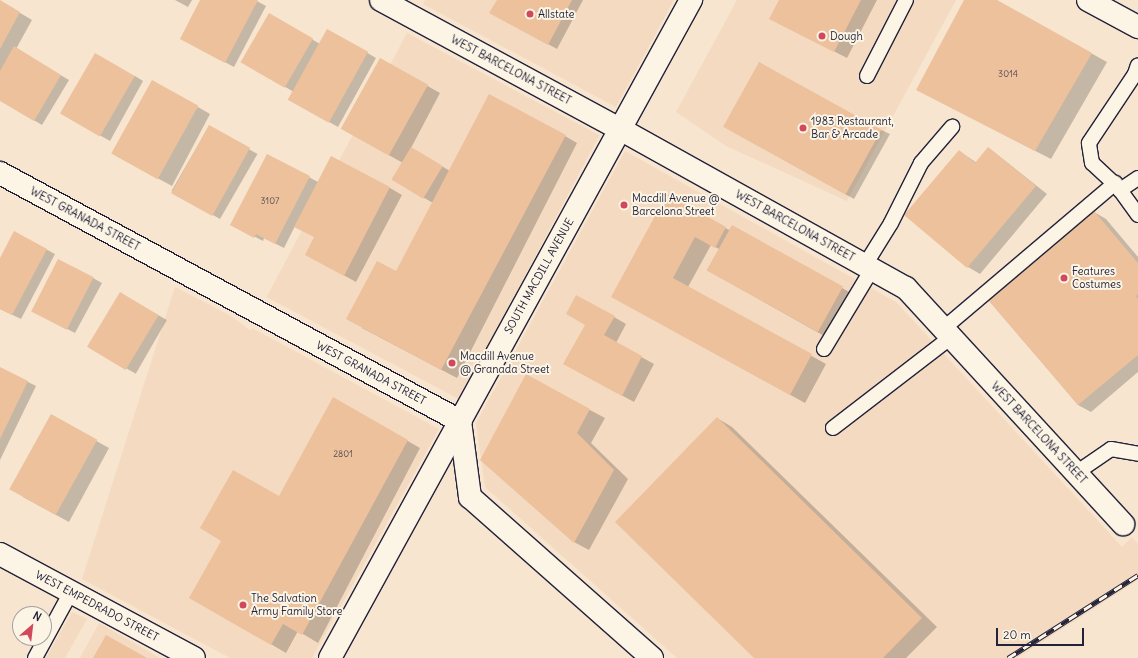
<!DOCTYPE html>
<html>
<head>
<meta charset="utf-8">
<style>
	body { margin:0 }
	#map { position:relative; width:1138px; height:658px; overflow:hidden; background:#f7e5cf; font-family:Delius,sans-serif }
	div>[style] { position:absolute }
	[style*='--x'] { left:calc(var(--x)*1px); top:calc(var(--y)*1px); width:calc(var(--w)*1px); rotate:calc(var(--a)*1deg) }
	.built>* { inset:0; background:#f4dac0; transform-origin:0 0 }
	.shadow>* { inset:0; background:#0003; transform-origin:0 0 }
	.building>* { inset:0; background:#ecc19c; transform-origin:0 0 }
	.roads { filter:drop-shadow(1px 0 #22223b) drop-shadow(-1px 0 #22223b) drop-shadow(0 1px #22223b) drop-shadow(0 -1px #22223b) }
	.lane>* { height:14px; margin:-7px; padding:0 7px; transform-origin:7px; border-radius:7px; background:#fcf5e5 }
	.street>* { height:22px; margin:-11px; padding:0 11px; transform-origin:11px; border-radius:11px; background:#fcf5e5 }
	.secondary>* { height:22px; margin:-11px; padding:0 11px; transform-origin:11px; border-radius:11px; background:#fcf5e5 }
	.rail>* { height:4.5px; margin-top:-2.25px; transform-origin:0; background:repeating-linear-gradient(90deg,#fcf5e5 0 9px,#22223b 0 18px); box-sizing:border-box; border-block:1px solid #22223b }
	.dots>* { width:11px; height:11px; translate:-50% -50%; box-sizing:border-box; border:2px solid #fcf5e5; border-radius:50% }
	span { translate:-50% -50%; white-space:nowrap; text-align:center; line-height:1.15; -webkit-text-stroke:4px #fcf5e5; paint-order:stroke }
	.number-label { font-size:9px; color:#544a53 }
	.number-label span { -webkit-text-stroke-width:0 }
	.poi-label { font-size:11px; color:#22223b }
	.left { translate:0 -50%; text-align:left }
	.street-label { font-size:11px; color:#22223b }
	.north { position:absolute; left:12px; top:606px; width:40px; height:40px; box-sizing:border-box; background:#fcf5e5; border:1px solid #a5a1a1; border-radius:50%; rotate:28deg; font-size:11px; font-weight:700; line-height:16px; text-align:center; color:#22223b }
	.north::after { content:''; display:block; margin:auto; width:14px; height:18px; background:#d1495b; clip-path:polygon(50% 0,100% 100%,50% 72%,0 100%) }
	.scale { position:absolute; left:996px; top:628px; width:88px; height:18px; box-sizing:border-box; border:2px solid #22223b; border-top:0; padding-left:5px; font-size:12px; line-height:14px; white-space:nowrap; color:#22223b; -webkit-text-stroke:3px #fcf5e5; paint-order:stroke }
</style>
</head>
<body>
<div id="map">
	<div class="built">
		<div style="clip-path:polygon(425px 0,674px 0,616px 107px,423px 4px)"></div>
		<div style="clip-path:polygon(737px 0,956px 0,847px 201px,726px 146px,676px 112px)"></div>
		<div style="left:407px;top:33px;width:218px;height:299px;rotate:28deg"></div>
		<div style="clip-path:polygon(625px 151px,896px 302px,1122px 547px,1132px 537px,1138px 544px,1138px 580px,1017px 658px,677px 658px,485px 487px,476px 423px)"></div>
		<div style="clip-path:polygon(175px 287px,231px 316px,251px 331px,252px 328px,439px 429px,312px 658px,230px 658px,82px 579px)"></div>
		<div style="clip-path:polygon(72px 612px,87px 619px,65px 658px,46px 658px)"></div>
		<div style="clip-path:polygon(99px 623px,160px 658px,80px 658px)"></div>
	</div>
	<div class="shadow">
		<div style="clip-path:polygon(175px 0,192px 0,188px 7px)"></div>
		<div style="clip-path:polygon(201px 0,255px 0,266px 6px,234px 67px,190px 43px)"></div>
		<div style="clip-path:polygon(498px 0,583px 0,557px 49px,499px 17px)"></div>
		<div style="clip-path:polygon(780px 0,877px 0,847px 58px,783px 25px)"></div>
		<div style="clip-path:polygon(965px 0,995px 0,1107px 62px,1051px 159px,933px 98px)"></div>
		<div style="clip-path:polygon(0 1px,32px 20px,16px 49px,69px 80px,42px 125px,0 100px)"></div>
		<div style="clip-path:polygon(269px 14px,320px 44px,328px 30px,376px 58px,338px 127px,290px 100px,294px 92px,242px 62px)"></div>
		<div style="clip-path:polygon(381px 60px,440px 93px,411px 148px,450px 171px,565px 136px,577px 143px,457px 378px,362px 328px,396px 272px,433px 203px,393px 180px,403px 163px,344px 130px)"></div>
		<div style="clip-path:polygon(135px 76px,143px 81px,110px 141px,62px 114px)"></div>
		<div style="clip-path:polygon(198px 107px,210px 114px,172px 186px,126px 161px)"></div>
		<div style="left:209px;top:126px;width:56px;height:75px;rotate:30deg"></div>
		<div style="clip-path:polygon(725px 127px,881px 130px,890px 134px,854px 199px)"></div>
		<div style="clip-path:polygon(989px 148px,1047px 194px,980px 274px,968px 267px,959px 151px,977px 163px)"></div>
		<div style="clip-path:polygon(268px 155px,318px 182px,390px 188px,402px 195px,356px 282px,318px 261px,315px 237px,295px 226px,284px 248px,264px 238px,263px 241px,240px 229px)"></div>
		<div style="clip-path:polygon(667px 196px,729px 230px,732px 226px,851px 293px,826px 337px,707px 270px,719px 249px,711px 245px,688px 287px,826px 364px,805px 403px,627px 305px)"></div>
		<div style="clip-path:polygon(1094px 212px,1106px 219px,1138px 257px,1138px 372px,1091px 412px,1078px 405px,990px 300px)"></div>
		<div style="clip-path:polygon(14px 232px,55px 254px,21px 319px,0 309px,0 260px)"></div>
		<div style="clip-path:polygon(93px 278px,102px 283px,75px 333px,40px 315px)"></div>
		<div style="left:120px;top:293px;width:54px;height:62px;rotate:30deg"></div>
		<div style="clip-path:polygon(614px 317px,626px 324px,616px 343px,654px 364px,634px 402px,577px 371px,586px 325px)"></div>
		<div style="clip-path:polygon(0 368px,36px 386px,0 460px)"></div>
		<div style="clip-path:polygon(334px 399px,420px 448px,318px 643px,298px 631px,286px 653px,191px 597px,223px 541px,233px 471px,357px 541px,281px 495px)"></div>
		<div style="clip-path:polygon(590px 410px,605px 418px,591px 443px,628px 479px,589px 550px,574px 542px,482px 460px)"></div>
		<div style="clip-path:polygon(51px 416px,109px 448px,69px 522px,23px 497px)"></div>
		<div style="clip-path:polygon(717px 418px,732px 427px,937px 627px,906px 658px,755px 658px)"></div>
	</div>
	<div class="building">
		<div style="clip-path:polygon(0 0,20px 12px,0 49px)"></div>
		<div style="clip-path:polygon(200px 0,258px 0,225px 63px,180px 39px)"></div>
		<div style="clip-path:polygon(497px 0,572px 0,548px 45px,489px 13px)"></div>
		<div style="clip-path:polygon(779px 0,861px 0,834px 52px,769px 19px)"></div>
		<div style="clip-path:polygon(964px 0,997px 0,1092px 53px,1035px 151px,916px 90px)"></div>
		<div style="left:269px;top:13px;width:51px;height:57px;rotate:30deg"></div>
		<div style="left:327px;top:29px;width:47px;height:81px;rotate:29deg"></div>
		<div style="clip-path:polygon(14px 46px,61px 75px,34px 121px,0 101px,0 71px)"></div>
		<div style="left:95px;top:53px;width:46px;height:70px;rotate:30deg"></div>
		<div style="left:380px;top:58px;width:55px;height:81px;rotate:29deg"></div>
		<div style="left:759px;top:62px;width:140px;height:74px;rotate:29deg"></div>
		<div style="left:152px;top:80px;width:53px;height:84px;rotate:29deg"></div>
		<div style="clip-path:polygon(489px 94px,566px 135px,441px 370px,346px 319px,377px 261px,396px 271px)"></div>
		<div style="left:209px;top:125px;width:47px;height:78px;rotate:29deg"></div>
		<div style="left:411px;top:147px;width:37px;height:38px;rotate:31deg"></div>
		<div style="clip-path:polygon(988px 147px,1036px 186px,967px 268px,904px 215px,959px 150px,975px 163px)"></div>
		<div style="clip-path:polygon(267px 154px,310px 176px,275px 244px,256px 234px,254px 238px,230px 225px)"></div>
		<div style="clip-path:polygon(331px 156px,390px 187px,344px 276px,305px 255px,314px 237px,294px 227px)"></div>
		<div style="clip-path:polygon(667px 194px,726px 227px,715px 248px,695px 237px,673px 278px,812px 354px,790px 395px,611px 297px)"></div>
		<div style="clip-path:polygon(1094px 211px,1138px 263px,1138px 294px,1136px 296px,1138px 299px,1138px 355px,1078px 405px,988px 300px)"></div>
		<div style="left:732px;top:225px;width:127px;height:52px;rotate:29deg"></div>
		<div style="clip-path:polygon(14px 231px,47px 249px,12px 315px,0 309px,0 258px)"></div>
		<div style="left:58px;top:259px;width:40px;height:59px;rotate:27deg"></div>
		<div style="left:120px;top:292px;width:45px;height:64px;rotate:31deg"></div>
		<div style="clip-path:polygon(576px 295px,615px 316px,604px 335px,642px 356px,622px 396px,563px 364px,585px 325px,566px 314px)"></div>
		<div style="clip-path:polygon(0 367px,28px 381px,0 439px)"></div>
		<div style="clip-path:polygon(526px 374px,590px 409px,577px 433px,614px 470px,574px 543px,480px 460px)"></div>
		<div style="clip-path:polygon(333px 397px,408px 440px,302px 635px,283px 624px,271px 645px,189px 598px,221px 541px,200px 528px,233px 470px,279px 496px)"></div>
		<div style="left:51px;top:414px;width:53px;height:86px;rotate:29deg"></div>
		<div style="clip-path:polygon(717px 417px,922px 618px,883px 658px,754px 658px,615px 522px)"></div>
		<div style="clip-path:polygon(106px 635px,147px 658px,93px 658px)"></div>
	</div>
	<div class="roads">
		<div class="lane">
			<div style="--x:867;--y:76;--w:85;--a:-62.8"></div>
			<div style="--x:1138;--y:178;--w:22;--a:146"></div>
			<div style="--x:1120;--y:190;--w:31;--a:54"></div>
			<div style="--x:1120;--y:189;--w:38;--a:-137"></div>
			<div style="--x:1092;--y:163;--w:20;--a:-99"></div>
			<div style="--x:1089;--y:143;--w:83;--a:-56.3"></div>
			<div style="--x:1135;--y:74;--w:9;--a:-72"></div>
			<div style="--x:865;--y:265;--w:49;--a:-58.2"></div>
			<div style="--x:891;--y:223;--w:67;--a:-63.4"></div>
			<div style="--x:921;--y:163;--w:48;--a:-49.3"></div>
			<div style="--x:943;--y:329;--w:226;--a:-40.3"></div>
			<div style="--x:824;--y:349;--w:93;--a:-59"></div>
			<div style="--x:833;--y:428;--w:149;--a:-37.6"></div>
			<div style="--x:1076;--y:473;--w:42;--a:-34.4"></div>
			<div style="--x:1111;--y:449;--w:27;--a:10"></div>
			<div style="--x:35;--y:658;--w:75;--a:-61.4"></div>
		</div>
		<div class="street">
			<div style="--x:381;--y:0;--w:272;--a:28.4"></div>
			<div style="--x:620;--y:129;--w:327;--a:29.1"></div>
			<div style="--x:906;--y:288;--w:321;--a:47.4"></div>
			<div style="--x:1088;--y:0;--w:57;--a:28.4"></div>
			<div style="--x:0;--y:173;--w:523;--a:28.33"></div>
			<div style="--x:460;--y:421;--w:77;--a:82.5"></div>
			<div style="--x:470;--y:497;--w:243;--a:41.5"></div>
			<div style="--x:0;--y:554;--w:220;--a:28.2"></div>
		</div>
		<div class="secondary">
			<div style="--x:330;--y:658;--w:751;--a:-61.25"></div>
		</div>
	</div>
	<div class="rail">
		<div style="--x:1008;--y:658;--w:154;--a:-32.6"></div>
	</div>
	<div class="dots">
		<div style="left:530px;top:14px;background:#d1495b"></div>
		<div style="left:822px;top:36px;background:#d1495b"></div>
		<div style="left:803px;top:128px;background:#d1495b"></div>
		<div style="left:624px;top:205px;background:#d1495b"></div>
		<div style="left:1064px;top:278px;background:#d1495b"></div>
		<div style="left:452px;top:363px;background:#d1495b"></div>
		<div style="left:243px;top:605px;background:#d1495b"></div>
	</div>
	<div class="number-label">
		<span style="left:1008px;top:74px">3014</span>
		<span style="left:270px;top:201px">3107</span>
		<span style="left:343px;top:454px">2801</span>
	</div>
	<div class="poi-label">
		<span class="left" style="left:538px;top:14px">Allstate</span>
		<span class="left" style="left:830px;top:36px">Dough</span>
		<span class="left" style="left:811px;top:128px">1983 Restaurant,<br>Bar &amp; Arcade</span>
		<span class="left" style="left:632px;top:205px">Macdill Avenue @<br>Barcelona Street</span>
		<span class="left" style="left:1072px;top:278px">Features<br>Costumes</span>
		<span class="left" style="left:460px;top:363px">Macdill Avenue<br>@ Granada Street</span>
		<span class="left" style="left:251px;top:605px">The Salvation<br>Army Family Store</span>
	</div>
	<div class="street-label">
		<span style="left:511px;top:70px;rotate:28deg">WEST BARCELONA STREET</span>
		<span style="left:85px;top:219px;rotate:28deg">WEST GRANADA STREET</span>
		<span style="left:795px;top:226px;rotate:29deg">WEST BARCELONA STREET</span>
		<span style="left:539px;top:276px;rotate:-61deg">SOUTH MACDILL AVENUE</span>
		<span style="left:371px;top:373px;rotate:28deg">WEST GRANADA STREET</span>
		<span style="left:1039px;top:433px;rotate:47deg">WEST BARCELONA STREET</span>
		<span style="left:97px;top:606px;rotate:28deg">WEST EMPEDRADO STREET</span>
	</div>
	<div class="north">N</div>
	<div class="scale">20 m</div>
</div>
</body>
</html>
